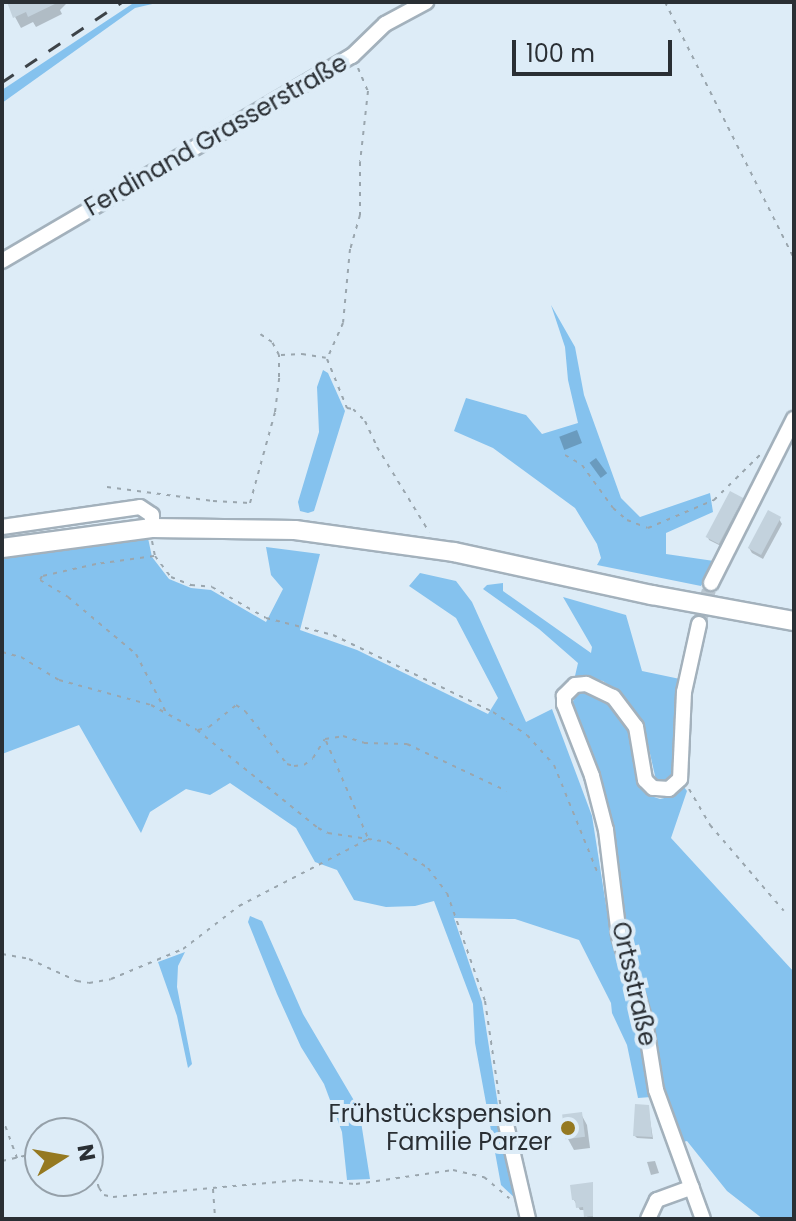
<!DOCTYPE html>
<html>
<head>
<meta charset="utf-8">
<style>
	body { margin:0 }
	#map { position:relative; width:796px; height:1221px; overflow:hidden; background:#ddecf7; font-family:Poppins,sans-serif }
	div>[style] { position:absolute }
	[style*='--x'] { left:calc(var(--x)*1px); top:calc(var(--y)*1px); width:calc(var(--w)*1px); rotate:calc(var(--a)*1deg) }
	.green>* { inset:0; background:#85c2ee }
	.shadow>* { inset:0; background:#0003; transform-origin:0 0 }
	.building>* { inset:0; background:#c3d2dd; transform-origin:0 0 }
	.minor-tunnel>* { height:14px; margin-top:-7px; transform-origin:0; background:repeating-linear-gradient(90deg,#b9c6d0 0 14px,transparent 0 21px) }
	.path>* { height:2px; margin-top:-1px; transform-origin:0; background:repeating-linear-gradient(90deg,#9aa6ae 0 4px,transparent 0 10px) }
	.roads { filter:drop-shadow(2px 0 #a3b1bc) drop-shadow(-2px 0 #a3b1bc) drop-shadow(0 2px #a3b1bc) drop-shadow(0 -2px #a3b1bc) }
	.minor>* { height:14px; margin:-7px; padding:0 7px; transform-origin:7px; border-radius:7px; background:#fff }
	.major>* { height:18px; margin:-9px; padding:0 9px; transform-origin:9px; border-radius:9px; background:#fff }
	.rail>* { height:3px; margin-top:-1.5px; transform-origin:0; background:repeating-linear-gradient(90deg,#3d4348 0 14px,transparent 0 28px) }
	.dots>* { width:22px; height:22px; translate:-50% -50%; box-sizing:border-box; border:4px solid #ddecf7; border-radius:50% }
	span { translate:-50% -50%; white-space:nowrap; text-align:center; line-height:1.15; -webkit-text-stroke:8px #ddecf7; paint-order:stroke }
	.street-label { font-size:24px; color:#2a2f34 }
	.poi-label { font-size:24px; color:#2a2f34 }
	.right { translate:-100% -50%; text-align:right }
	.frame { position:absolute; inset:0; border:4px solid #2a2f34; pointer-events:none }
	.north { position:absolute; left:24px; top:1117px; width:80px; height:80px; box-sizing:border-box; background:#ddecf7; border:2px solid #95a0a9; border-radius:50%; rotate:79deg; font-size:22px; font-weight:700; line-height:32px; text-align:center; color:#2a2f34 }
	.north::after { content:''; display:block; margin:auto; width:28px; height:36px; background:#957921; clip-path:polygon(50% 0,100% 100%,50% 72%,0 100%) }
	.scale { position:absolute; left:512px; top:40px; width:160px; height:36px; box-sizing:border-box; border:4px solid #2a2f34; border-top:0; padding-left:10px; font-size:24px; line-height:28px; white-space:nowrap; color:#2a2f34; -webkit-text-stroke:6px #ddecf7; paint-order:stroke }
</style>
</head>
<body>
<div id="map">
	<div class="green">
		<div style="clip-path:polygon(135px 2px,161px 2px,135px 8px,2px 103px,2px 90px)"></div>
		<div style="clip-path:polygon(551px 305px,575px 347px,584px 395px,621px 498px,640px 517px,710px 493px,713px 512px,666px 533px,666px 554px,714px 561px,701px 586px,597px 565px,601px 558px,597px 544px,575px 508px,493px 448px,454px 431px,466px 398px,526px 415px,542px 434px,578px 423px,568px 380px,565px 347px)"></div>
		<div style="clip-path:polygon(323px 370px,328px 373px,345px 411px,314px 511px,308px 513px,300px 511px,298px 502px,319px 432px,317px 387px)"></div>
		<div style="clip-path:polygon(148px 538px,152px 557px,169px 579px,191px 588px,211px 590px,266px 622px,283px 589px,271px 575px,266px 547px,320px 554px,300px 630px,357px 650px,488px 714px,498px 698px,456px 618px,409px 586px,420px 573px,456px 581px,472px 602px,526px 722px,552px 709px,592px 816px,611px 937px,641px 1032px,651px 1097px,638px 1098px,627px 1045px,612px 1013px,611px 1003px,579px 940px,515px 919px,454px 918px,482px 1002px,500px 1118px,519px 1202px,501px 1185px,475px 1043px,473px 1004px,434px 901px,415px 906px,386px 907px,354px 900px,337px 870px,315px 862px,296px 828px,230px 783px,210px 795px,186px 789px,150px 812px,141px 833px,79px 725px,2px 754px,2px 557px)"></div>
		<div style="clip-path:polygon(503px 583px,503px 591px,591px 653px,592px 647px,563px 597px,626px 615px,642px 671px,680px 679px,675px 777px,667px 782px,656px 780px,643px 723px,617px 691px,603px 681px,575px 676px,578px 663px,539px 629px,483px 589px,487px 585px)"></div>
		<div style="clip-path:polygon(586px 692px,608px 704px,629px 730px,639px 783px,648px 795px,660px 799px,673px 796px,684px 787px,687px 791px,671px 838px,794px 972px,794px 1219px,763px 1219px,727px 1191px,687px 1141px,680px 1143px,660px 1086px,626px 935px,608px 810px,571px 705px,577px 694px)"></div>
		<div style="clip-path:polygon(250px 916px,262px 921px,303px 1014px,359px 1109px,370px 1179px,347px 1180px,342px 1132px,324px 1084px,301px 1047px,277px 994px,248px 922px)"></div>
		<div style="clip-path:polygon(185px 952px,178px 966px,177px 987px,192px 1064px,188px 1068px,177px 1016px,158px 962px)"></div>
	</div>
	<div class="shadow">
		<div style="clip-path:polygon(7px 2px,68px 2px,60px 10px,62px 14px,36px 27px,33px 22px,21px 28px)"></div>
		<div style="left:577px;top:430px;width:14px;height:19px;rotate:69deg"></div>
		<div style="left:596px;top:458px;width:19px;height:8px;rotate:54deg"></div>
		<div style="clip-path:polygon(742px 499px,721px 546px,709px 540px,708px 537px)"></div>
		<div style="clip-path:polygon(779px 519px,782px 524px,763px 559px,752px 553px,749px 548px)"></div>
		<div style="clip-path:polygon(648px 1107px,653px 1139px,637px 1138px,635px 1136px)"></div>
		<div style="clip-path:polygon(581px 1114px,587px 1125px,590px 1148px,574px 1150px,568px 1139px)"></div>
		<div style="clip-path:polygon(655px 1161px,659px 1173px,651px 1175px,647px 1162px)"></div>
		<div style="clip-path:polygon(592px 1184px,593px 1218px,588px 1219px,585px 1210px,580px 1210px,574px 1200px)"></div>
	</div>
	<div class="building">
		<div style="clip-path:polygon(7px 2px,59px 2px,28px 17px,26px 12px,13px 18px)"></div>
		<div style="left:730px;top:491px;width:15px;height:52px;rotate:28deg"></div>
		<div style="left:768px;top:510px;width:15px;height:43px;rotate:28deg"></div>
		<div style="clip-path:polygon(635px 1104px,649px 1105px,652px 1137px,633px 1136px)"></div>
		<div style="left:582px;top:1112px;width:25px;height:20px;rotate:83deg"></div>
		<div style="clip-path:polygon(593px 1182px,593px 1216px,584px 1217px,583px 1207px,576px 1208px,575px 1200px,572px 1200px,570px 1185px)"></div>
	</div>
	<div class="minor-tunnel">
		<div style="--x:699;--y:624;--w:43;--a:-73.7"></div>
	</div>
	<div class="path">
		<div style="--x:665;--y:2;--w:287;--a:63.3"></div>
		<div style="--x:358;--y:68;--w:25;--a:67"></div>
		<div style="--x:368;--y:91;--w:71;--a:96.4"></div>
		<div style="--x:360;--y:162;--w:53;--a:90"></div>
		<div style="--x:360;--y:215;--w:35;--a:106"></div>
		<div style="--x:350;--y:249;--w:74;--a:95.4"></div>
		<div style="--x:343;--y:323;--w:39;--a:114"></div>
		<div style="--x:327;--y:359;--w:53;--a:67.8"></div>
		<div style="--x:347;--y:408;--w:6;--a:9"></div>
		<div style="--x:353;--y:409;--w:17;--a:45"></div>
		<div style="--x:365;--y:421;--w:29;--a:65"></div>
		<div style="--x:377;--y:447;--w:100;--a:58.5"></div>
		<div style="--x:281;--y:355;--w:21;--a:-3"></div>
		<div style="--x:302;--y:354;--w:24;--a:9"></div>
		<div style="--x:565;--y:455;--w:20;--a:30"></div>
		<div style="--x:582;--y:465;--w:53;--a:54.2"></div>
		<div style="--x:613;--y:508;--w:18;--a:41"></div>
		<div style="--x:627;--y:520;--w:22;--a:21"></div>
		<div style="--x:648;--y:528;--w:72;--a:-23"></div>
		<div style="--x:714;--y:500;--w:66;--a:-44.4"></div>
		<div style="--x:107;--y:487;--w:107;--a:7.5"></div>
		<div style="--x:213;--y:501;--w:37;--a:3"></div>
		<div style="--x:250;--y:503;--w:94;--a:-74.6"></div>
		<div style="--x:275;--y:412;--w:35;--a:-83"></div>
		<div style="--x:279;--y:377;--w:22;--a:-90"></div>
		<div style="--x:279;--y:355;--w:15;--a:-118"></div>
		<div style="--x:272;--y:342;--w:14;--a:-146"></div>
		<div style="--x:152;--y:541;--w:15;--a:79"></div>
		<div style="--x:155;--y:556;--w:26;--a:53"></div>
		<div style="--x:171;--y:577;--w:22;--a:22"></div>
		<div style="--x:191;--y:585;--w:21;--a:5"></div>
		<div style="--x:212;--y:587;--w:62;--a:29.9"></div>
		<div style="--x:266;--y:618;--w:69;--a:14.2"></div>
		<div style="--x:333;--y:635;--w:178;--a:25.7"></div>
		<div style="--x:493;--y:712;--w:41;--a:34.1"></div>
		<div style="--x:527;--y:735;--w:40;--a:48"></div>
		<div style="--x:554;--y:765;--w:118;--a:68"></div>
		<div style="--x:154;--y:556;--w:59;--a:172.1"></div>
		<div style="--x:96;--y:564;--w:55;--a:167.5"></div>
		<div style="--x:42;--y:576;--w:4;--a:117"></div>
		<div style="--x:40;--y:580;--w:33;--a:31"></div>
		<div style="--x:68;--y:597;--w:89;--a:40"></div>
		<div style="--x:136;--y:654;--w:68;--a:62.7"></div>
		<div style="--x:2;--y:652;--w:20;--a:15"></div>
		<div style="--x:21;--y:657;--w:44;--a:31.2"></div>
		<div style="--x:59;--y:680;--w:95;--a:15.2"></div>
		<div style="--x:151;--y:705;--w:52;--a:28.5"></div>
		<div style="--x:197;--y:730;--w:156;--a:39"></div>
		<div style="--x:318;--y:828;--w:11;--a:27"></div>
		<div style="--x:328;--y:833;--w:61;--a:8.5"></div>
		<div style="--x:388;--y:842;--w:48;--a:33"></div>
		<div style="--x:428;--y:868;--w:31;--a:53"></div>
		<div style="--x:447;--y:893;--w:114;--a:70.6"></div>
		<div style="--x:485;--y:1001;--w:109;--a:81.6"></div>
		<div style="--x:198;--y:730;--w:11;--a:-15"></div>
		<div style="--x:209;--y:727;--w:35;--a:-39"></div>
		<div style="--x:236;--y:705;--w:11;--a:34"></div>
		<div style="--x:245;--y:711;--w:68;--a:51.6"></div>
		<div style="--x:287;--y:764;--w:7;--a:16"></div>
		<div style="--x:294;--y:766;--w:10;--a:-6"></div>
		<div style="--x:304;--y:765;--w:11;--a:-38"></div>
		<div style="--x:313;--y:758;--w:22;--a:-58"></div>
		<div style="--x:325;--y:739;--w:18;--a:-9"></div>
		<div style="--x:343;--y:736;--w:22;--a:18"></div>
		<div style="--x:364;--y:743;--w:43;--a:1.3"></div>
		<div style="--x:407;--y:744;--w:110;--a:25.2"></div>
		<div style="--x:326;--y:741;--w:106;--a:66.6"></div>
		<div style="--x:689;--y:789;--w:42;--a:59.7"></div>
		<div style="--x:710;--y:825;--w:113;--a:49.3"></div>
		<div style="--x:2;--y:954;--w:27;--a:10"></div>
		<div style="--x:29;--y:959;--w:53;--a:24.6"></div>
		<div style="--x:77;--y:981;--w:12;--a:9"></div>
		<div style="--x:89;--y:983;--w:22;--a:-10"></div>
		<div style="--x:111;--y:979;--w:78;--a:-22.6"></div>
		<div style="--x:183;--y:949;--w:71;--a:-37.5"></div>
		<div style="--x:239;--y:906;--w:145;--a:-27.4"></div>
		<div style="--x:2;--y:1117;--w:44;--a:69.9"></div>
		<div style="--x:88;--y:1156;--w:34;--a:71"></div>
		<div style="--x:99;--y:1188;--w:9;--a:54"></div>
		<div style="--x:104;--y:1195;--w:9;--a:13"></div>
		<div style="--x:113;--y:1197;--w:187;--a:-5.2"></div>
		<div style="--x:299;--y:1180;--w:57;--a:4"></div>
		<div style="--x:356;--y:1184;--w:98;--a:-8.2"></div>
		<div style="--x:453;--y:1170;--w:32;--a:13"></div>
		<div style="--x:484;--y:1177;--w:33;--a:40"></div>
		<div style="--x:2;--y:1161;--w:39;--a:-13"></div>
		<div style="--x:213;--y:1189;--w:30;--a:86"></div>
	</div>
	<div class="roads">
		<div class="minor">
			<div style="--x:2;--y:261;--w:406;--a:-30.4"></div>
			<div style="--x:352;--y:56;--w:46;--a:-44.1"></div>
			<div style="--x:385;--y:24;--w:47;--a:-28.2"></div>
			<div style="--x:2;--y:527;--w:139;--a:-8.2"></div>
			<div style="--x:140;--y:507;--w:14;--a:34"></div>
			<div style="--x:152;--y:515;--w:13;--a:90"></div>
			<div style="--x:711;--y:583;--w:184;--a:-63.2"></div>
			<div style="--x:699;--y:624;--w:70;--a:102.4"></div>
			<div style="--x:684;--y:692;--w:87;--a:92.6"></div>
			<div style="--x:680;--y:779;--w:15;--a:138"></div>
			<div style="--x:669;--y:789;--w:16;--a:-176"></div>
			<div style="--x:653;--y:788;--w:11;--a:-135"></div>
			<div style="--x:645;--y:780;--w:54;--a:-99.6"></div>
			<div style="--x:636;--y:727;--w:38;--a:-127"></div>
			<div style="--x:613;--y:697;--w:30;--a:-154"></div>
			<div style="--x:586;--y:684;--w:11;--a:175"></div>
			<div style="--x:575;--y:685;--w:16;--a:135"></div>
			<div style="--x:564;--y:696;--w:8;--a:90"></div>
			<div style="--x:564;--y:704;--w:77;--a:68.7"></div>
			<div style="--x:592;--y:776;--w:56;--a:75.5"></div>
			<div style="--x:606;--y:830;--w:107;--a:83"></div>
			<div style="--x:619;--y:936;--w:89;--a:73"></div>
			<div style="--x:645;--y:1021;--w:70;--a:80.9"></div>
			<div style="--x:656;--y:1090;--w:137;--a:70"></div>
			<div style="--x:505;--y:1120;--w:102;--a:76.9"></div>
			<div style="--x:648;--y:1219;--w:21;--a:-65"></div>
			<div style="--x:657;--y:1200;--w:37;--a:-20"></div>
		</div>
		<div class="major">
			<div style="--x:2;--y:548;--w:151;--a:-7.6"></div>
			<div style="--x:152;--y:528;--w:143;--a:0.8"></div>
			<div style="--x:295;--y:530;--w:161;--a:7.9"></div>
			<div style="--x:454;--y:552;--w:203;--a:12.3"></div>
			<div style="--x:652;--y:595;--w:144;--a:10.4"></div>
		</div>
	</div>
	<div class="rail">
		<div style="--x:2;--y:82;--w:144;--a:-33.7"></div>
	</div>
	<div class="dots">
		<div style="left:568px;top:1128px;background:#957921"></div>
	</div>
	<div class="street-label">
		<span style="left:216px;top:135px;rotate:-30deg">Ferdinand Grasserstraße</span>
		<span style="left:634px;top:984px;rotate:77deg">Ortsstraße</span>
	</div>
	<div class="poi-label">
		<span class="right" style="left:552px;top:1128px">Frühstückspension<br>Familie Parzer</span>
	</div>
	<div class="frame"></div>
	<div class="north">N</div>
	<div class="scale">100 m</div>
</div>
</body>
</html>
